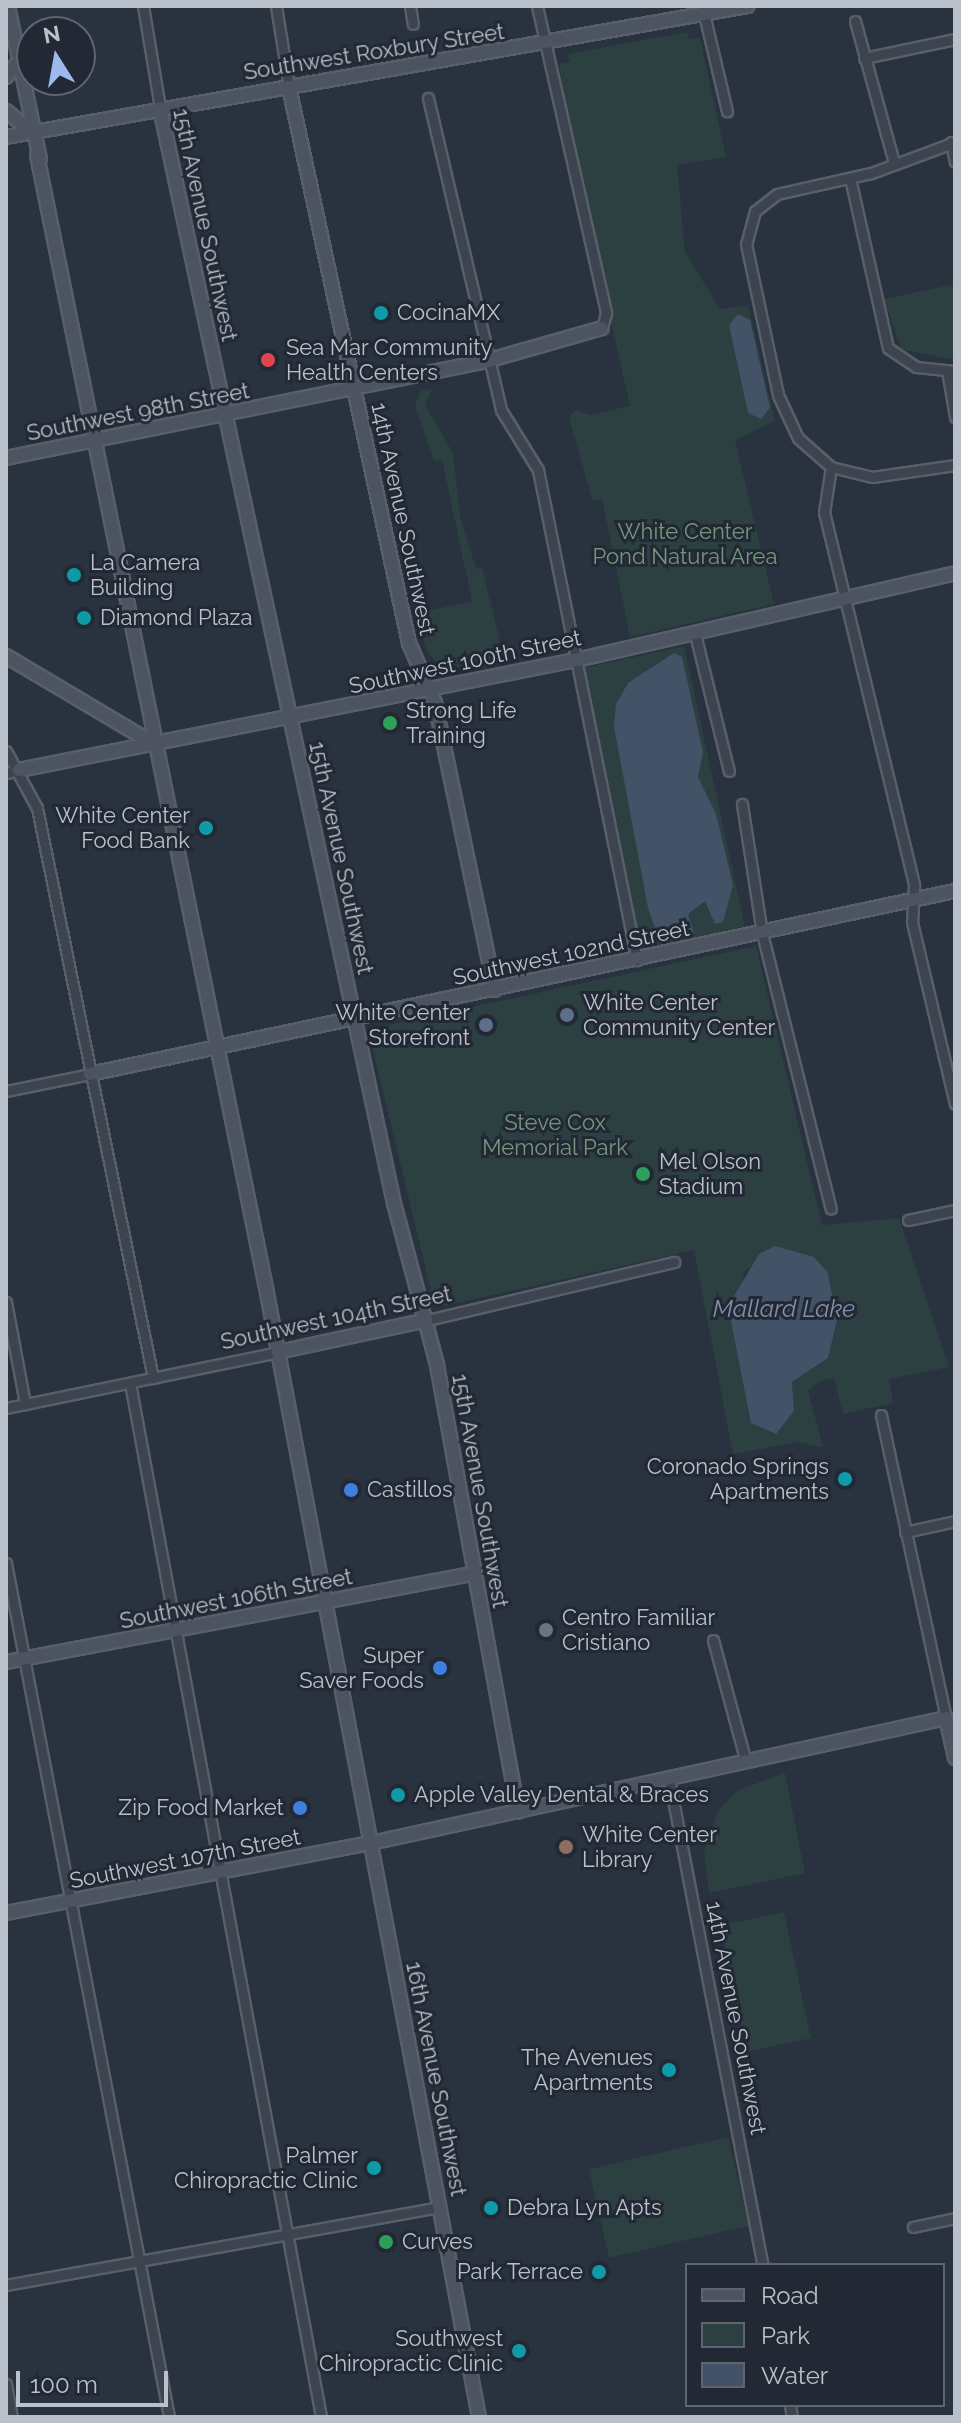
<!DOCTYPE html>
<html>
<head>
<meta charset="utf-8">
<style>
	body { margin:0 }
	#map { position:relative; width:961px; height:2423px; overflow:hidden; background:#29323f; font-family:Raleway,sans-serif }
	div>[style] { position:absolute }
	[style*='--x'] { left:calc(var(--x)*1px); top:calc(var(--y)*1px); width:calc(var(--w)*1px); rotate:calc(var(--a)*1deg) }
	.green>* { inset:0; background:#2c3f41; transform-origin:0 0 }
	.water>* { inset:0; background:#435267 }
	.roads { filter:drop-shadow(2px 0 #585f69) drop-shadow(-2px 0 #585f69) drop-shadow(0 2px #585f69) drop-shadow(0 -2px #585f69) }
	.street>* { height:9px; margin:-4.5px; padding:0 4.5px; transform-origin:4.5px; border-radius:4.5px; background:#3d444f }
	.secondary>* { height:12px; margin:-6px; padding:0 6px; transform-origin:6px; border-radius:6px; background:#4c5461 }
	.dots>* { width:22px; height:22px; translate:-50% -50%; box-sizing:border-box; border:4px solid #222934; border-radius:50% }
	span { translate:-50% -50%; white-space:nowrap; text-align:center; line-height:1.15; -webkit-text-stroke:6px #222934; paint-order:stroke }
	.street-label { font-size:22px; color:#bac0c9 }
	.poi-label { font-size:22px; color:#bac0c9 }
	.left { translate:0 -50%; text-align:left }
	.right { translate:-100% -50%; text-align:right }
	.park-label { font-size:22px; color:#74977c }
	.water-label { font-size:24px; color:#7f90a8; font-style:italic }
	.frame { position:absolute; inset:0; border:8px solid #bac0c9; pointer-events:none }
	.legend { position:absolute; left:685px; top:2263px; width:260px; height:144px; box-sizing:border-box; background:#222934; border:2px solid #5f6570; margin:0; padding:10px 14px; list-style:none; font-size:24px; color:#bac0c9 }
	.legend li { display:flex; align-items:center; gap:16px; height:40px }
	.legend b { width:40px; border:2px solid #5f6570 }
	.north { position:absolute; left:16px; top:16px; width:80px; height:80px; box-sizing:border-box; background:#222934; border:2px solid #5f6570; border-radius:50%; rotate:349deg; font-size:22px; font-weight:700; line-height:32px; text-align:center; color:#bac0c9 }
	.north::after { content:''; display:block; margin:auto; width:28px; height:36px; background:#9cbbec; clip-path:polygon(50% 0,100% 100%,50% 72%,0 100%) }
	.scale { position:absolute; left:16px; top:2371px; width:152px; height:36px; box-sizing:border-box; border:4px solid #bac0c9; border-top:0; padding-left:10px; font-size:24px; line-height:28px; white-space:nowrap; color:#bac0c9; -webkit-text-stroke:6px #222934; paint-order:stroke }
</style>
</head>
<body>
<div id="map">
	<div class="green">
		<div style="clip-path:polygon(687px 32px,689px 39px,700px 38px,726px 157px,677px 165px,685px 252px,720px 309px,748px 305px,775px 421px,735px 440px,774px 604px,630px 637px,602px 499px,592px 500px,569px 417px,576px 410px,590px 415px,630px 406px,567px 127px,559px 64px,570px 62px,568px 54px)"></div>
		<div style="clip-path:polygon(955px 284px,955px 360px,901px 349px,884px 299px)"></div>
		<div style="clip-path:polygon(432px 389px,425px 405px,453px 453px,460px 515px,476px 569px,482px 568px,504px 658px,444px 671px,426px 650px,418px 613px,472px 601px,442px 460px,434px 461px,415px 406px,420px 391px)"></div>
		<div style="clip-path:polygon(684px 646px,745px 927px,652px 947px,640px 944px,584px 668px)"></div>
		<div style="clip-path:polygon(evenodd,756px 946px,822px 1225px,899px 1218px,949px 1367px,889px 1379px,893px 1403px,843px 1414px,834px 1378px,820px 1381px,808px 1390px,823px 1447px,797px 1442px,733px 1454px,694px 1250px,444px 1306px,433px 1299px,370px 1038px,379px 1027px,756px 946px,775px 1246px,828px 1273px,837px 1320px,828px 1358px,792px 1382px,794px 1411px,749px 1411px,734px 1319px,744px 1272px,775px 1246px)"></div>
		<div style="clip-path:polygon(785px 1773px,805px 1873px,709px 1893px,704px 1851px,718px 1811px,738px 1790px)"></div>
		<div style="left:784px;top:1912px;width:129px;height:65px;rotate:78deg"></div>
		<div style="left:728px;top:2137px;width:91px;height:143px;rotate:77deg"></div>
	</div>
	<div class="water">
		<div style="clip-path:polygon(738px 314px,750px 320px,770px 408px,761px 419px,748px 413px,729px 325px)"></div>
		<div style="clip-path:polygon(674px 653px,682px 657px,703px 752px,698px 777px,716px 814px,733px 885px,723px 922px,715px 924px,705px 901px,688px 914px,694px 934px,669px 939px,656px 931px,648px 908px,614px 727px,616px 704px,628px 683px)"></div>
		<div style="clip-path:polygon(775px 1246px,814px 1257px,828px 1273px,837px 1320px,828px 1358px,792px 1382px,794px 1411px,776px 1434px,751px 1423px,728px 1306px,759px 1254px)"></div>
	</div>
	<div class="roads">
		<div class="street">
			<div style="--x:143;--y:6;--w:103;--a:80.5"></div>
			<div style="--x:276;--y:6;--w:82;--a:80.9"></div>
			<div style="--x:410;--y:6;--w:18;--a:81"></div>
			<div style="--x:537;--y:6;--w:315;--a:77.3"></div>
			<div style="--x:606;--y:313;--w:16;--a:105"></div>
			<div style="--x:704;--y:14;--w:100;--a:76.7"></div>
			<div style="--x:855;--y:21;--w:147;--a:74.6"></div>
			<div style="--x:864;--y:58;--w:93;--a:-11.8"></div>
			<div style="--x:428;--y:98;--w:320;--a:76.8"></div>
			<div style="--x:501;--y:410;--w:70;--a:58.3"></div>
			<div style="--x:538;--y:470;--w:500;--a:78.6"></div>
			<div style="--x:951;--y:142;--w:20;--a:79"></div>
			<div style="--x:955;--y:142;--w:90;--a:159.7"></div>
			<div style="--x:871;--y:173;--w:96;--a:167.4"></div>
			<div style="--x:777;--y:194;--w:28;--a:142"></div>
			<div style="--x:755;--y:211;--w:34;--a:105"></div>
			<div style="--x:746;--y:244;--w:154;--a:78"></div>
			<div style="--x:778;--y:395;--w:47;--a:65.1"></div>
			<div style="--x:798;--y:438;--w:44;--a:41.3"></div>
			<div style="--x:831;--y:467;--w:42;--a:13.7"></div>
			<div style="--x:872;--y:477;--w:84;--a:-8.2"></div>
			<div style="--x:850;--y:178;--w:174;--a:77.4"></div>
			<div style="--x:888;--y:348;--w:34;--a:34"></div>
			<div style="--x:916;--y:367;--w:39;--a:6"></div>
			<div style="--x:947;--y:370;--w:48;--a:80.3"></div>
			<div style="--x:831;--y:467;--w:46;--a:98.8"></div>
			<div style="--x:824;--y:512;--w:384;--a:76.4"></div>
			<div style="--x:914;--y:885;--w:37;--a:93"></div>
			<div style="--x:912;--y:922;--w:187;--a:76.7"></div>
			<div style="--x:695;--y:634;--w:141;--a:76.1"></div>
			<div style="--x:6;--y:751;--w:65;--a:61.5"></div>
			<div style="--x:37;--y:808;--w:582;--a:78.5"></div>
			<div style="--x:6;--y:773;--w:13;--a:-13"></div>
			<div style="--x:742;--y:804;--w:131;--a:81.2"></div>
			<div style="--x:762;--y:933;--w:284;--a:76"></div>
			<div style="--x:6;--y:1091;--w:86;--a:-11.4"></div>
			<div style="--x:908;--y:1220;--w:48;--a:-12"></div>
			<div style="--x:6;--y:1302;--w:104;--a:79.4"></div>
			<div style="--x:427;--y:1320;--w:254;--a:-13.2"></div>
			<div style="--x:130;--y:1383;--w:1051;--a:79.53"></div>
			<div style="--x:6;--y:1408;--w:278;--a:-11.6"></div>
			<div style="--x:881;--y:1415;--w:310;--a:77.9"></div>
			<div style="--x:905;--y:1532;--w:51;--a:-12.4"></div>
			<div style="--x:6;--y:1563;--w:869;--a:79.19"></div>
			<div style="--x:713;--y:1640;--w:126;--a:74.9"></div>
			<div style="--x:669;--y:1779;--w:495;--a:79.1"></div>
			<div style="--x:913;--y:2227;--w:43;--a:-12.1"></div>
			<div style="--x:6;--y:2285;--w:441;--a:-10.2"></div>
			<div style="--x:6;--y:2384;--w:34;--a:80"></div>
			<div style="--x:790;--y:2405;--w:12;--a:81"></div>
		</div>
		<div class="secondary">
			<div style="--x:8;--y:6;--w:156;--a:78.2"></div>
			<div style="--x:6;--y:77;--w:21;--a:-51"></div>
			<div style="--x:289;--y:87;--w:569;--a:77.82"></div>
			<div style="--x:409;--y:643;--w:65;--a:66.6"></div>
			<div style="--x:435;--y:703;--w:293;--a:78.2"></div>
			<div style="--x:160;--y:108;--w:1120;--a:77.94"></div>
			<div style="--x:394;--y:1203;--w:168;--a:75.1"></div>
			<div style="--x:437;--y:1365;--w:454;--a:79.7"></div>
			<div style="--x:6;--y:111;--w:33;--a:39"></div>
			<div style="--x:6;--y:137;--w:753;--a:-10.01"></div>
			<div style="--x:37;--y:155;--w:1161;--a:78.57"></div>
			<div style="--x:267;--y:1293;--w:1144;--a:79.32"></div>
			<div style="--x:6;--y:458;--w:494;--a:-11.4"></div>
			<div style="--x:490;--y:360;--w:116;--a:-15.9"></div>
			<div style="--x:6;--y:656;--w:172;--a:30.7"></div>
			<div style="--x:19;--y:770;--w:568;--a:-11.17"></div>
			<div style="--x:576;--y:660;--w:389;--a:-12.9"></div>
			<div style="--x:90;--y:1074;--w:884;--a:-11.95"></div>
			<div style="--x:278;--y:1352;--w:152;--a:-12.1"></div>
			<div style="--x:6;--y:1662;--w:475;--a:-10.7"></div>
			<div style="--x:6;--y:1913;--w:372;--a:-10.9"></div>
			<div style="--x:371;--y:1843;--w:588;--a:-12.26"></div>
			<div style="--x:946;--y:1718;--w:41;--a:77.3"></div>
		</div>
	</div>
	<div class="dots">
		<div style="left:381px;top:313px;background:#0f9aa8"></div>
		<div style="left:268px;top:360px;background:#e0444e"></div>
		<div style="left:74px;top:575px;background:#0f9aa8"></div>
		<div style="left:84px;top:618px;background:#0f9aa8"></div>
		<div style="left:390px;top:723px;background:#2e9e5b"></div>
		<div style="left:206px;top:828px;background:#0f9aa8"></div>
		<div style="left:567px;top:1015px;background:#5c6f8a"></div>
		<div style="left:486px;top:1025px;background:#5c6f8a"></div>
		<div style="left:643px;top:1174px;background:#2e9e5b"></div>
		<div style="left:845px;top:1479px;background:#0f9aa8"></div>
		<div style="left:351px;top:1490px;background:#3f7fe0"></div>
		<div style="left:546px;top:1630px;background:#6b7280"></div>
		<div style="left:440px;top:1668px;background:#3f7fe0"></div>
		<div style="left:398px;top:1795px;background:#0f9aa8"></div>
		<div style="left:300px;top:1808px;background:#3f7fe0"></div>
		<div style="left:566px;top:1847px;background:#8d6e63"></div>
		<div style="left:669px;top:2070px;background:#0f9aa8"></div>
		<div style="left:374px;top:2168px;background:#0f9aa8"></div>
		<div style="left:491px;top:2208px;background:#0f9aa8"></div>
		<div style="left:386px;top:2242px;background:#2e9e5b"></div>
		<div style="left:599px;top:2272px;background:#0f9aa8"></div>
		<div style="left:519px;top:2351px;background:#0f9aa8"></div>
	</div>
	<div class="street-label">
		<span style="left:374px;top:52px;rotate:-9deg">Southwest Roxbury Street</span>
		<span style="left:205px;top:225px;rotate:78deg">15th Avenue Southwest</span>
		<span style="left:138px;top:412px;rotate:-11deg">Southwest 98th Street</span>
		<span style="left:403px;top:519px;rotate:78deg">14th Avenue Southwest</span>
		<span style="left:465px;top:662px;rotate:-12deg">Southwest 100th Street</span>
		<span style="left:341px;top:858px;rotate:78deg">15th Avenue Southwest</span>
		<span style="left:571px;top:953px;rotate:-12deg">Southwest 102nd Street</span>
		<span style="left:336px;top:1318px;rotate:-12deg">Southwest 104th Street</span>
		<span style="left:480px;top:1491px;rotate:80deg">15th Avenue Southwest</span>
		<span style="left:236px;top:1599px;rotate:-11deg">Southwest 106th Street</span>
		<span style="left:185px;top:1859px;rotate:-11deg">Southwest 107th Street</span>
		<span style="left:736px;top:2018px;rotate:79deg">14th Avenue Southwest</span>
		<span style="left:436px;top:2079px;rotate:79deg">16th Avenue Southwest</span>
	</div>
	<div class="poi-label">
		<span class="left" style="left:397px;top:313px">CocinaMX</span>
		<span class="left" style="left:286px;top:360px">Sea Mar Community<br>Health Centers</span>
		<span class="left" style="left:90px;top:575px">La Camera<br>Building</span>
		<span class="left" style="left:100px;top:618px">Diamond Plaza</span>
		<span class="left" style="left:406px;top:723px">Strong Life<br>Training</span>
		<span class="right" style="left:190px;top:828px">White Center<br>Food Bank</span>
		<span class="left" style="left:583px;top:1015px">White Center<br>Community Center</span>
		<span class="right" style="left:470px;top:1025px">White Center<br>Storefront</span>
		<span class="left" style="left:659px;top:1174px">Mel Olson<br>Stadium</span>
		<span class="right" style="left:829px;top:1479px">Coronado Springs<br>Apartments</span>
		<span class="left" style="left:367px;top:1490px">Castillos</span>
		<span class="left" style="left:562px;top:1630px">Centro Familiar<br>Cristiano</span>
		<span class="right" style="left:424px;top:1668px">Super<br>Saver Foods</span>
		<span class="left" style="left:414px;top:1795px">Apple Valley Dental &amp; Braces</span>
		<span class="right" style="left:284px;top:1808px">Zip Food Market</span>
		<span class="left" style="left:582px;top:1847px">White Center<br>Library</span>
		<span class="right" style="left:653px;top:2070px">The Avenues<br>Apartments</span>
		<span class="right" style="left:358px;top:2168px">Palmer<br>Chiropractic Clinic</span>
		<span class="left" style="left:507px;top:2208px">Debra Lyn Apts</span>
		<span class="left" style="left:402px;top:2242px">Curves</span>
		<span class="right" style="left:583px;top:2272px">Park Terrace</span>
		<span class="right" style="left:503px;top:2351px">Southwest<br>Chiropractic Clinic</span>
	</div>
	<div class="park-label">
		<span style="left:685px;top:544px">White Center<br>Pond Natural Area</span>
		<span style="left:555px;top:1135px">Steve Cox<br>Memorial Park</span>
	</div>
	<div class="water-label">
		<span style="left:784px;top:1309px">Mallard Lake</span>
	</div>
	<div class="frame"></div>
	<ul class="legend">
	<li><b style="height:10px;background:#4c5461"></b>Road</li>
	<li><b style="height:22px;background:#2c3f41"></b>Park</li>
	<li><b style="height:22px;background:#435267"></b>Water</li>
	</ul>
	<div class="north">N</div>
	<div class="scale">100 m</div>
</div>
</body>
</html>
